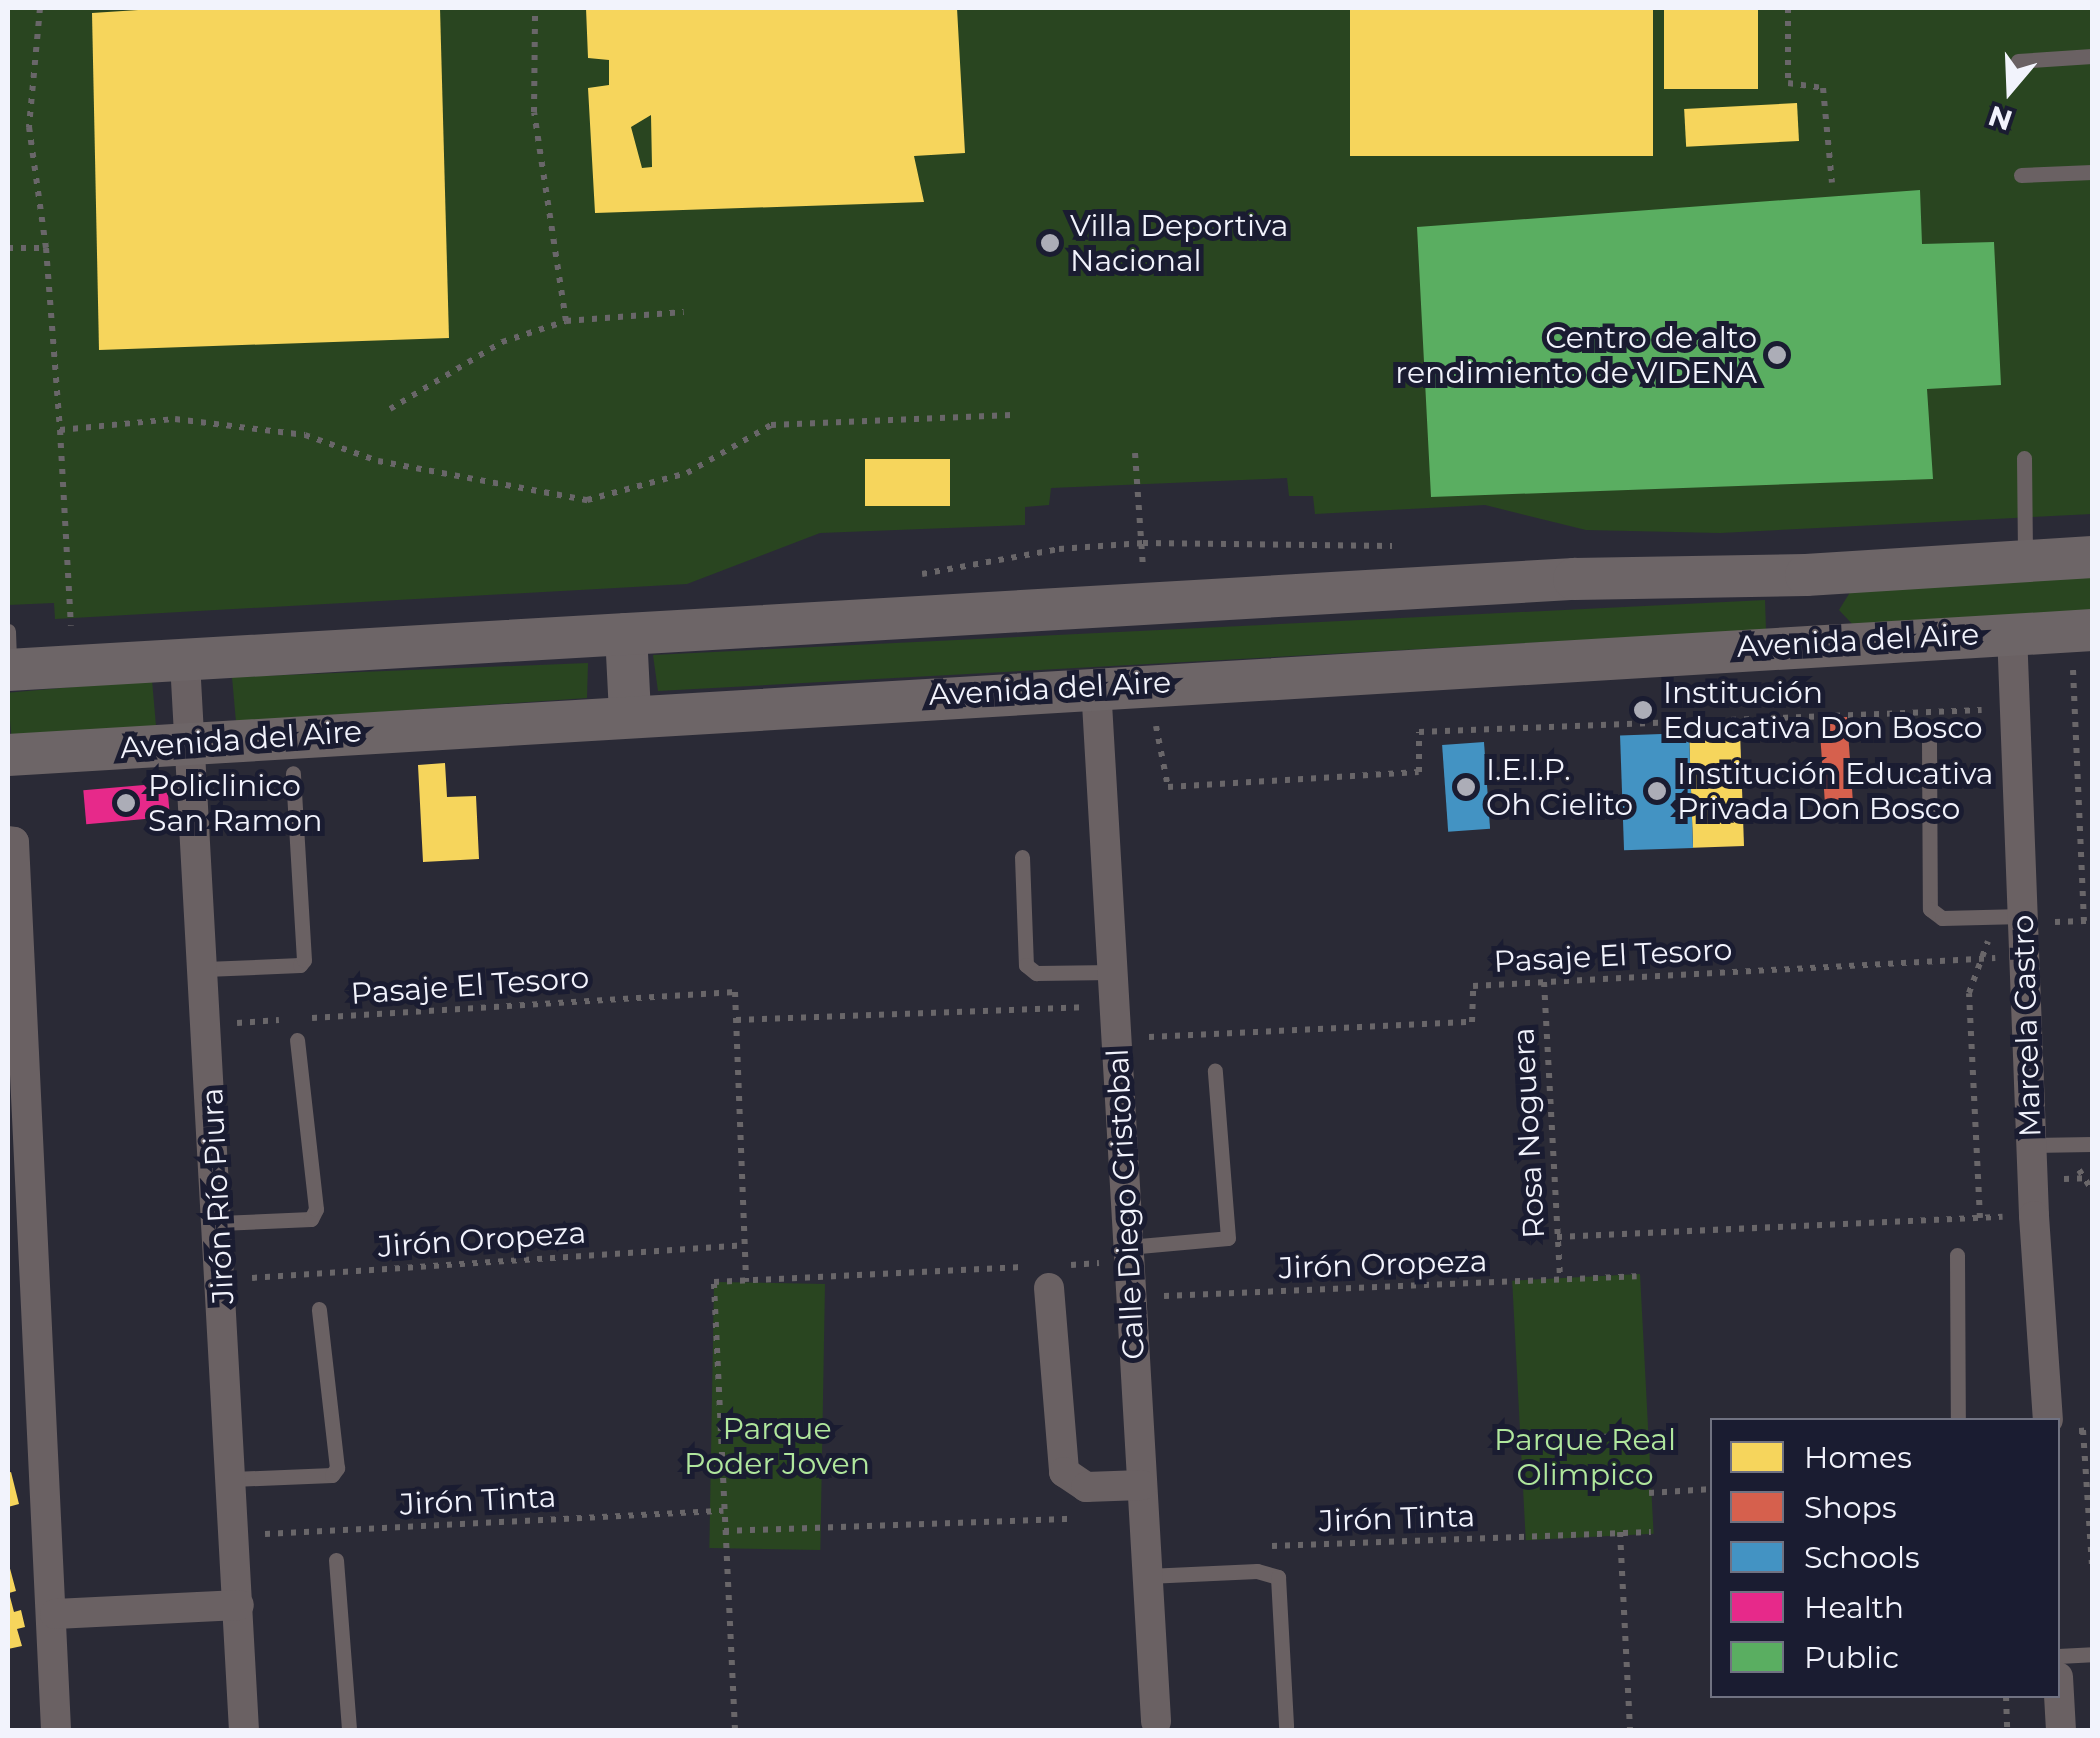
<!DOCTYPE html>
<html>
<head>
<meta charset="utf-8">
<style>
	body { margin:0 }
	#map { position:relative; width:2100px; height:1738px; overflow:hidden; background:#2a2a36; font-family:Montserrat,sans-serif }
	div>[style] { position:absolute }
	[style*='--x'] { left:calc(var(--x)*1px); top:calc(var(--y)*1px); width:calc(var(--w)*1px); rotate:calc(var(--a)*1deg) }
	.green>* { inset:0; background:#294520; transform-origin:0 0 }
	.homes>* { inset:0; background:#f6d55c; transform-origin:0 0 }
	.shops>* { inset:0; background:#d6604d; transform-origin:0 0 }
	.schools>* { inset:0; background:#4393c3; transform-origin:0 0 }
	.health>* { inset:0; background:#e7298a; transform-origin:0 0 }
	.public>* { inset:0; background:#5aae61 }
	.path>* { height:6px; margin-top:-3px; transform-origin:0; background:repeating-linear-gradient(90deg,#696669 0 5px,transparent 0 13px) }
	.lane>* { height:15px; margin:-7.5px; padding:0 7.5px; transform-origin:7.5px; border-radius:7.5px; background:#6a6163 }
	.street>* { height:30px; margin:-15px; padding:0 15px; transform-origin:15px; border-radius:15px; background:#6a6163 }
	.secondary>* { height:42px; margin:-21px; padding:0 21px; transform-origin:21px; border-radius:21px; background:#6d6567 }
	.dots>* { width:28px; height:28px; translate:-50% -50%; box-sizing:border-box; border:5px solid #1a1c31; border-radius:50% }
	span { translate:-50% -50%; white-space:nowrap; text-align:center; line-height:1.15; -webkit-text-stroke:10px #1a1c31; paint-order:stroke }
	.poi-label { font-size:30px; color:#f2f3fc }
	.left { translate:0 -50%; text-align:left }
	.right { translate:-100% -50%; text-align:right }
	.street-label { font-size:30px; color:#f2f3fc }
	.park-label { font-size:30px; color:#b0e79d }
	.frame { position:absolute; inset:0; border:10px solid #f2f3fc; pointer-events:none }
	.legend { position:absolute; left:1710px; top:1418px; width:350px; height:280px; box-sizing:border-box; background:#1a1c31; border:2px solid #707282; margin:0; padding:12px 18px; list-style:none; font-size:30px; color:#f2f3fc }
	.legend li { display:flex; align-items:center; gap:20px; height:50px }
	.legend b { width:50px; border:2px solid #707282 }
	.north { position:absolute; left:1960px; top:40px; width:100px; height:100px; -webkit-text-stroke:8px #1a1c31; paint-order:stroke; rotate:199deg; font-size:28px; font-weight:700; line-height:40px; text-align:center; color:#f2f3fc }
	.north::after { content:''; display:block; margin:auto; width:35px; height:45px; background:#f2f3fc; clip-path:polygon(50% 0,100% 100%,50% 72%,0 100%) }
</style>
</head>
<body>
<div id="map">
	<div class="green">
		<div style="clip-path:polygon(8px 8px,2092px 8px,2092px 514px,1720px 533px,1586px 530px,1485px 505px,1315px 514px,1313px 496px,1289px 496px,1287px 478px,1051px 488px,1049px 505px,1025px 507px,1025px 525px,820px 533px,687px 584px,55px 619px,54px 603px,8px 605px)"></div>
		<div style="clip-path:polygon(2092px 577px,2092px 616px,1856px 628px,1839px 610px,1852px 589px)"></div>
		<div style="clip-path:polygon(1765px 600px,1766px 630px,658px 691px,653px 655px)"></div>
		<div style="clip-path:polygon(588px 663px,587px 698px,236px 722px,232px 677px)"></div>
		<div style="left:152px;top:680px;width:50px;height:145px;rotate:85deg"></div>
		<div style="left:1640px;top:1274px;width:260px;height:128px;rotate:87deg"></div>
		<div style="left:714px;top:1282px;width:111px;height:266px;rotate:1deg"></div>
	</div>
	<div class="homes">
		<div style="clip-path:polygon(169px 8px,440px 8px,449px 338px,99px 350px,92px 13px)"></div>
		<div style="clip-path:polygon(evenodd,586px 8px,957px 8px,965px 153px,914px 156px,924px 202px,595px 213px,588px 88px,609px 85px,609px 60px,588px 58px,586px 8px,651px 115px,652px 167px,642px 168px,631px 127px,651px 115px)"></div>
		<div style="left:1350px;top:8px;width:303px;height:148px"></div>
		<div style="left:1664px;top:8px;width:94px;height:81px"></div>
		<div style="left:1797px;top:103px;width:38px;height:113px;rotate:87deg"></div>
		<div style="left:865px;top:459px;width:85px;height:47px"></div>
		<div style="left:1740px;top:731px;width:115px;height:51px;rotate:88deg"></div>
		<div style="clip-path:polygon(445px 763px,447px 797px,476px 796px,479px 859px,423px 862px,418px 765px)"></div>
		<div style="clip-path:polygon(11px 1472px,19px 1504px,8px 1507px,8px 1473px)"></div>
		<div style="clip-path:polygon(8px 1561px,16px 1591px,9px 1593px,14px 1612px,21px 1610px,25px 1627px,17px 1629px,22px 1646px,8px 1649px)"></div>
	</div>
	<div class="shops">
		<div style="left:1847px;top:717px;width:82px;height:28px;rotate:86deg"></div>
	</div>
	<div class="schools">
		<div style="left:1689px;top:733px;width:115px;height:69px;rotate:88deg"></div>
		<div style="left:1484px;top:742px;width:87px;height:42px;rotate:86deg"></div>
	</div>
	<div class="health">
		<div style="left:167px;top:783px;width:34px;height:84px;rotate:85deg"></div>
	</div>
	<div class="public">
		<div style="clip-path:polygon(1920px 190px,1922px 244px,1994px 242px,2001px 385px,1927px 389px,1933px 479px,1431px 497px,1417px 227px)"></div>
	</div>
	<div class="path">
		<div style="--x:40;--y:8;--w:120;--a:95.3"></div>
		<div style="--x:29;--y:127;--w:122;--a:82"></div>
		<div style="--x:1788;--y:8;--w:75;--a:90"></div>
		<div style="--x:1788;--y:83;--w:35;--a:8"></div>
		<div style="--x:1823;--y:88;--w:95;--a:84.6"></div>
		<div style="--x:8;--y:248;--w:38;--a:0"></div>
		<div style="--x:46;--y:248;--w:183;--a:85.6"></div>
		<div style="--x:60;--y:430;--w:116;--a:-5.5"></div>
		<div style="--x:175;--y:419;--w:131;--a:7"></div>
		<div style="--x:305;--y:435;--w:77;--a:19.6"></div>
		<div style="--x:378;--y:461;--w:213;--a:10.6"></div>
		<div style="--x:587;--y:500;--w:104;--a:-15.1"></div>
		<div style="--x:687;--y:473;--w:97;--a:-29.7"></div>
		<div style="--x:771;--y:425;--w:241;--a:-2.4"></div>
		<div style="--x:566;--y:321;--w:118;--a:-4.4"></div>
		<div style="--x:390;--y:409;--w:131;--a:-30.9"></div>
		<div style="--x:502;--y:342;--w:67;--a:-18.2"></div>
		<div style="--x:566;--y:321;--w:211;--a:-98.7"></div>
		<div style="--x:534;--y:112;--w:104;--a:-89.4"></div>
		<div style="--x:60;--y:430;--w:196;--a:86.8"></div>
		<div style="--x:1135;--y:453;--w:114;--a:86"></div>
		<div style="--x:922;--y:574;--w:139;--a:-10.3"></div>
		<div style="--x:1059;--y:549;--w:84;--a:-4.1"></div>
		<div style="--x:1143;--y:543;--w:249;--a:0.7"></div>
		<div style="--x:2073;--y:670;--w:251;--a:87.5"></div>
		<div style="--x:1156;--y:726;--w:62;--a:78.9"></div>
		<div style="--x:1168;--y:787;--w:251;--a:-3.4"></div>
		<div style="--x:1419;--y:772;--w:40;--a:-90"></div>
		<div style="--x:1419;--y:732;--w:563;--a:-2.24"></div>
		<div style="--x:2055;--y:922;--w:37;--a:-2"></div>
		<div style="--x:1544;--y:982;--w:298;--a:86.9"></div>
		<div style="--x:312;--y:1018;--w:424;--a:-3.5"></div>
		<div style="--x:735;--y:992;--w:290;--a:87.8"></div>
		<div style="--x:736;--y:1020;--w:347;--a:-2.1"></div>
		<div style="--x:237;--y:1023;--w:42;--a:-4.1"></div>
		<div style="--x:1149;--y:1037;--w:323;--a:-2.7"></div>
		<div style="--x:1472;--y:1022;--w:36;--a:-88"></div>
		<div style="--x:1473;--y:986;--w:523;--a:-3.07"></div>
		<div style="--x:2079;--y:1170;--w:24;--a:57"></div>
		<div style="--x:2064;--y:1179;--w:28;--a:-2"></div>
		<div style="--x:1980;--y:1218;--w:225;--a:-92.8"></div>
		<div style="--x:1969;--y:993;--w:55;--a:-69.9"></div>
		<div style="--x:1557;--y:1237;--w:446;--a:-2.6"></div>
		<div style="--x:1071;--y:1265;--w:28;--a:-4"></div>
		<div style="--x:252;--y:1278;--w:493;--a:-3.8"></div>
		<div style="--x:1164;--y:1296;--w:473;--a:-2.4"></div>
		<div style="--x:2083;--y:1430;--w:134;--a:86.2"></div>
		<div style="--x:2079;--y:1431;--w:13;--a:-4"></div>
		<div style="--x:1602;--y:1437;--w:44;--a:-3.9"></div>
		<div style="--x:1649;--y:1493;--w:63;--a:-3.6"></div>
		<div style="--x:724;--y:1531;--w:348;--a:-2"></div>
		<div style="--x:1620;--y:1532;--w:198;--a:87.1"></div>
		<div style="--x:265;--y:1534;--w:459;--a:-2.9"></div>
		<div style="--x:1272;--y:1546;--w:379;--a:-2.1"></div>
		<div style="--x:2006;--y:1696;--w:34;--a:88"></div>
		<div style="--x:735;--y:1730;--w:448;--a:-92.7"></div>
		<div style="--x:714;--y:1282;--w:310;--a:-2.8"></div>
	</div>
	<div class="lane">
		<div style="--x:2018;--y:61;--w:74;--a:-3.9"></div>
		<div style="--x:2021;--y:175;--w:71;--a:-2.4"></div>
		<div style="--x:2024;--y:458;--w:101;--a:89.4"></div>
		<div style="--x:8;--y:631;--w:34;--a:88"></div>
		<div style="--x:1929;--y:741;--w:168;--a:89.7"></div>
		<div style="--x:1930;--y:909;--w:15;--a:37"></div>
		<div style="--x:1942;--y:918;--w:81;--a:-1.4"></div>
		<div style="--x:1022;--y:857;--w:108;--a:87.9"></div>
		<div style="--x:1026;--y:965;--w:13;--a:39"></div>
		<div style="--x:1036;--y:973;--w:77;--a:-0.7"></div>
		<div style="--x:205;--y:969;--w:95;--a:-2.4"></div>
		<div style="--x:300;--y:965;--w:6;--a:-51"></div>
		<div style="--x:304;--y:960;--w:187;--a:-93.4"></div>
		<div style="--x:2032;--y:1145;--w:60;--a:-1"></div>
		<div style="--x:219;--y:1223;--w:92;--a:-2.5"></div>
		<div style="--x:311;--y:1219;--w:11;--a:-63"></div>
		<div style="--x:316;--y:1209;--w:170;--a:-96.4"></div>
		<div style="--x:1128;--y:1247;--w:100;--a:-5.1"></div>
		<div style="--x:1228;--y:1238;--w:168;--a:-94.5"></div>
		<div style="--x:1957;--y:1255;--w:165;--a:89.7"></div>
		<div style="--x:233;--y:1479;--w:99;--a:-2.3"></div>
		<div style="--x:332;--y:1475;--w:9;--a:-54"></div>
		<div style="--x:337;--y:1468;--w:160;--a:-96.5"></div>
		<div style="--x:336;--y:1560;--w:170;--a:85.6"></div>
		<div style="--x:1147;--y:1576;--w:110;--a:-2.6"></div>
		<div style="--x:1257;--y:1571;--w:22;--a:16"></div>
		<div style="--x:1278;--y:1577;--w:150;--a:86.9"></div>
		<div style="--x:2058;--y:1656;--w:34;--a:-3"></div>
	</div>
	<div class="street">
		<div style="--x:2012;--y:632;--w:584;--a:87.84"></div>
		<div style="--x:2034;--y:1216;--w:204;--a:86.1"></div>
		<div style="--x:185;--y:662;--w:1070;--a:86.84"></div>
		<div style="--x:1096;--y:686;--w:1037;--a:86.68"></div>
		<div style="--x:8;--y:841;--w:6;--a:9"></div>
		<div style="--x:14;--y:842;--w:889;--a:87.29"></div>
		<div style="--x:1049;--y:1288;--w:185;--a:85.3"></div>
		<div style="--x:1064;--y:1472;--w:27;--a:34"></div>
		<div style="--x:1086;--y:1487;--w:56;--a:-2"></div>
		<div style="--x:55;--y:1614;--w:184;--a:-2.8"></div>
		<div style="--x:2058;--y:1677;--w:53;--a:86.8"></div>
	</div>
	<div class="secondary">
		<div style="--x:626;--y:634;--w:80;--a:87.1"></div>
		<div style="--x:8;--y:670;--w:1569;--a:-3.33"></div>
		<div style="--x:1574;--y:579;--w:232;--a:-1"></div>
		<div style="--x:1806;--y:575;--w:287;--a:-3.6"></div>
		<div style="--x:8;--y:755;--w:2088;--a:-3.43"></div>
	</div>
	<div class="dots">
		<div style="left:1050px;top:243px;background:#acadb7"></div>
		<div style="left:1777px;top:355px;background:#acadb7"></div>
		<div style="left:1643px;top:710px;background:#acadb7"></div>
		<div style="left:1466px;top:787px;background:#acadb7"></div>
		<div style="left:1657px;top:791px;background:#acadb7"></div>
		<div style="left:126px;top:803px;background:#acadb7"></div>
	</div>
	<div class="poi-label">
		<span class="left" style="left:1070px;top:243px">Villa Deportiva<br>Nacional</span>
		<span class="right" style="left:1757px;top:355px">Centro de alto<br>rendimiento de VIDENA</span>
		<span class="left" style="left:1663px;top:710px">Institución<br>Educativa Don Bosco</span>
		<span class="left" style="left:1486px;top:787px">I.E.I.P.<br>Oh Cielito</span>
		<span class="left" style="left:1677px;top:791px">Institución Educativa<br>Privada Don Bosco</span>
		<span class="left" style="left:148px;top:803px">Policlinico<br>San Ramon</span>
	</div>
	<div class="street-label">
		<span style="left:1858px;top:641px;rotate:-3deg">Avenida del Aire</span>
		<span style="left:1050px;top:689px;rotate:-3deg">Avenida del Aire</span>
		<span style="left:241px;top:740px;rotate:-4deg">Avenida del Aire</span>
		<span style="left:1613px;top:956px;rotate:-3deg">Pasaje El Tesoro</span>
		<span style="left:470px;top:986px;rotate:-4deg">Pasaje El Tesoro</span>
		<span style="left:2027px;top:1026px;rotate:-92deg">Marcela Castro</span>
		<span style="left:1529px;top:1133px;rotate:-93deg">Rosa Noguera</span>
		<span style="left:218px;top:1196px;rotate:-93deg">Jirón Río Piura</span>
		<span style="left:1126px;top:1204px;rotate:-93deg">Calle Diego Cristobal</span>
		<span style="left:482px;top:1240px;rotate:-4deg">Jirón Oropeza</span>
		<span style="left:1383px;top:1265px;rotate:-2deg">Jirón Oropeza</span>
		<span style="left:478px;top:1501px;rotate:-3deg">Jirón Tinta</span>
		<span style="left:1397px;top:1519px;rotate:-2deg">Jirón Tinta</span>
	</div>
	<div class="park-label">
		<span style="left:777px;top:1446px">Parque<br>Poder Joven</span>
		<span style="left:1585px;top:1457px">Parque Real<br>Olimpico</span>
	</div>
	<div class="frame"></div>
	<ul class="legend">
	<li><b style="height:28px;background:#f6d55c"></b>Homes</li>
	<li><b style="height:28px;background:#d6604d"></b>Shops</li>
	<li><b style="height:28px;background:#4393c3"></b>Schools</li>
	<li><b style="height:28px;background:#e7298a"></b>Health</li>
	<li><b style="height:28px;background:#5aae61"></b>Public</li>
	</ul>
	<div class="north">N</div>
</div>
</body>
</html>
